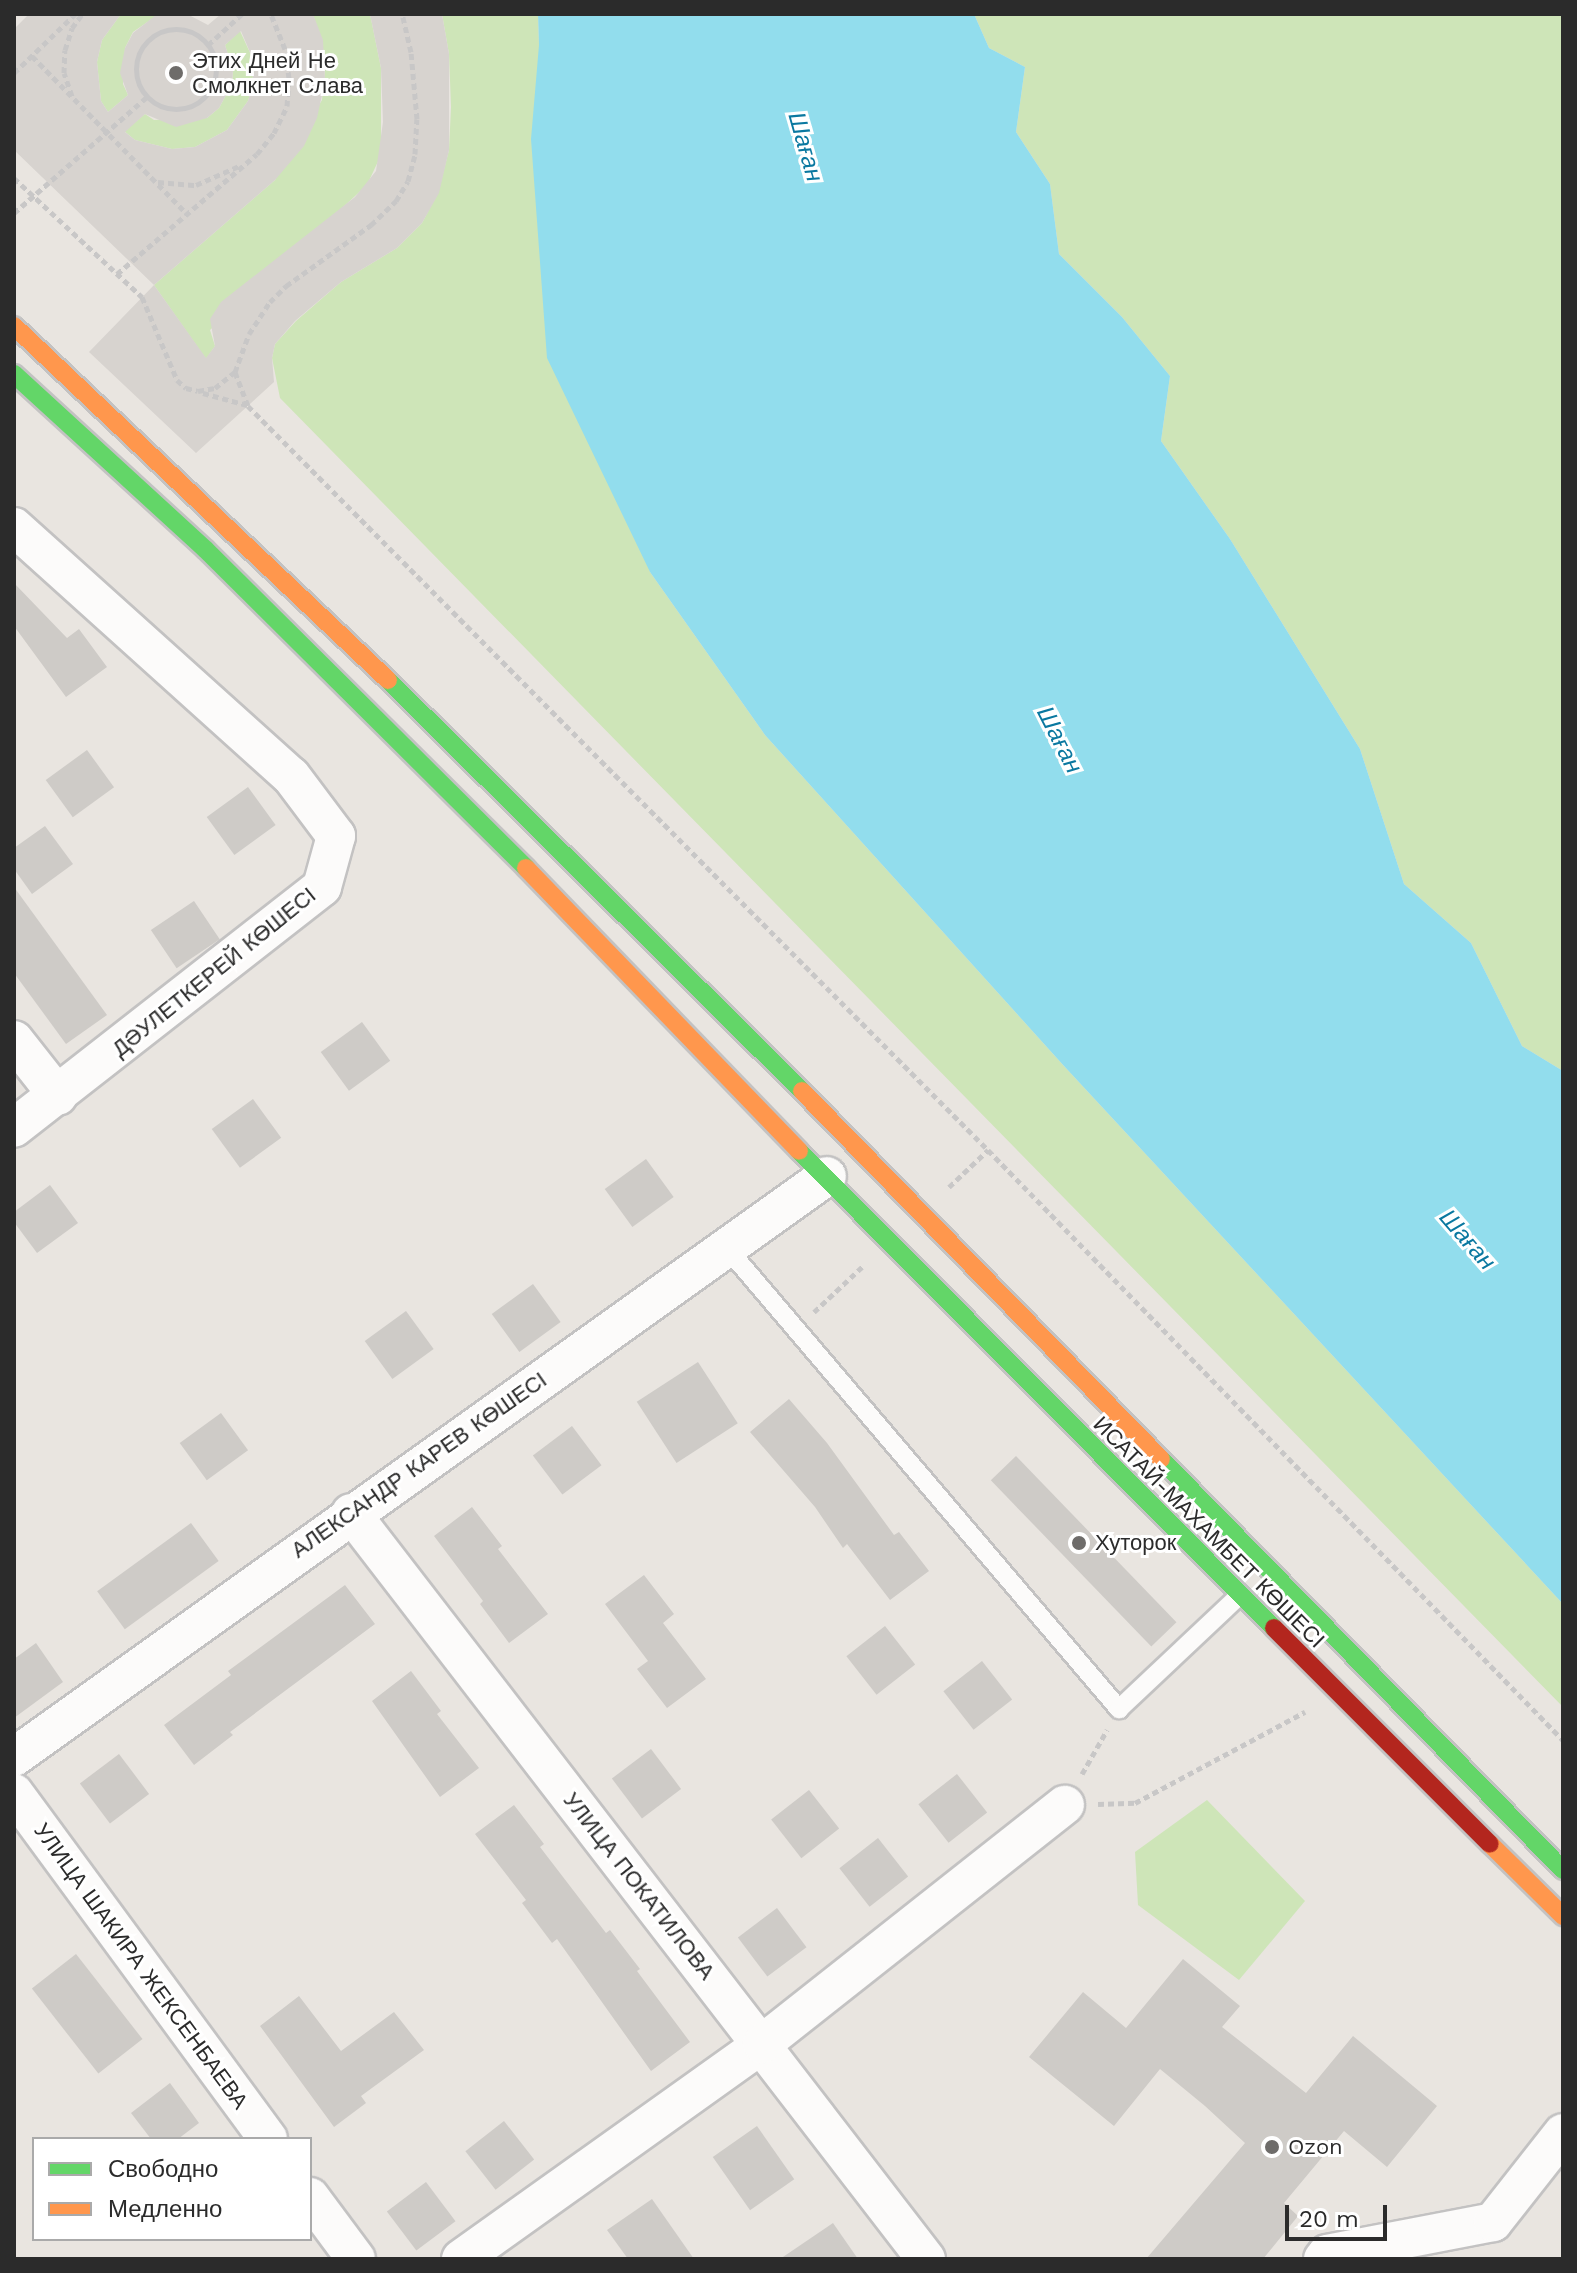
<!DOCTYPE html>
<html>
<head>
<meta charset="utf-8">
<style>
	body { margin:0 }
	#map { position:relative; width:1577px; height:2273px; overflow:hidden; background:#e9e5e0; font-family:"Work Sans",sans-serif }
	div>[style] { position:absolute }
	[style*='--x'] { left:calc(var(--x)*1px); top:calc(var(--y)*1px); width:calc(var(--w)*1px); rotate:calc(var(--a)*1deg) }
	.green>* { inset:0; background:#cee5b8 }
	.plaza>* { inset:0; background:#d7d3cf }
	.water>* { inset:0; background:#92dded }
	.building>* { inset:0; background:#cecbc7; transform-origin:0 0 }
	.path>* { height:5px; margin-top:-2.5px; transform-origin:0; background:repeating-linear-gradient(90deg,#c8c7c7 0 6px,transparent 0 10px) }
	.path>.ring { margin:-2.5px; padding:0; box-sizing:content-box; background:none; border:5px solid #c8c7c7; border-radius:50% }
	.roads { filter:drop-shadow(2px 0 #c3c2c2) drop-shadow(-2px 0 #c3c2c2) drop-shadow(0 2px #c3c2c2) drop-shadow(0 -2px #c3c2c2) }
	.lane>* { height:18px; margin:-9px; padding:0 9px; transform-origin:9px; border-radius:9px; background:#fcfbfa }
	.street>* { height:38px; margin:-19px; padding:0 19px; transform-origin:19px; border-radius:19px; background:#fcfbfa }
	.fast>* { height:18px; margin:-9px; padding:0 9px; transform-origin:9px; border-radius:9px; background:#63d668 }
	.slow>* { height:18px; margin:-9px; padding:0 9px; transform-origin:9px; border-radius:9px; background:#ff974d }
	.jam>* { height:18px; margin:-9px; padding:0 9px; transform-origin:9px; border-radius:9px; background:#b3261e }
	.dots>* { width:22px; height:22px; translate:-50% -50%; box-sizing:border-box; border:4px solid #fff; border-radius:50% }
	span { translate:-50% -50%; white-space:nowrap; text-align:center; line-height:1.15; -webkit-text-stroke:6px #fff; paint-order:stroke }
	.poi-label { font-size:22px; color:#2b2b2b }
	.left { translate:0 -50%; text-align:left }
	.street-label { font-size:22px; color:#2b2b2b }
	.water-label { font-size:24px; color:#0a78a0; font-style:italic }
	.frame { position:absolute; inset:0; border:16px solid #2b2b2b; pointer-events:none }
	.legend { position:absolute; left:32px; top:2137px; width:280px; height:104px; box-sizing:border-box; background:#fff; border:2px solid #aaa; margin:0; padding:10px 14px; list-style:none; font-size:24px; color:#2b2b2b }
	.legend li { display:flex; align-items:center; gap:16px; height:40px }
	.legend b { width:40px; border:2px solid #aaa }
	.scale { position:absolute; left:1285px; top:2205px; width:102px; height:36px; box-sizing:border-box; border:4px solid #2b2b2b; border-top:0; padding-left:10px; font-size:24px; line-height:28px; white-space:nowrap; color:#2b2b2b; -webkit-text-stroke:6px #fff; paint-order:stroke }
</style>
</head>
<body>
<div id="map">
	<div class="green">
		<div style="clip-path:polygon(121px 14px,159px 14px,133px 32px,125px 48px,123px 84px,128px 95px,108px 112px,101px 101px,97px 62px,102px 40px)"></div>
		<div style="clip-path:polygon(313px 14px,370px 14px,381px 68px,381px 155px,367px 185px,210px 330px,215px 346px,206px 359px,154px 285px,275px 180px,322px 100px,326px 59px)"></div>
		<div style="clip-path:polygon(442px 14px,538px 14px,539px 44px,650px 572px,765px 735px,1064px 1066px,1563px 1604px,1563px 1707px,280px 398px,272px 358px,275px 344px,296px 321px,341px 282px,397px 248px,422px 223px,438px 193px,449px 150px,451px 107px,449px 54px)"></div>
		<div style="clip-path:polygon(974px 14px,1563px 14px,1563px 1071px,1522px 1046px,1471px 943px,1404px 884px,1360px 749px,1230px 539px,1161px 441px,1170px 376px,1122px 317px,1059px 254px,1050px 184px,1016px 132px,1025px 67px,989px 48px)"></div>
		<div style="clip-path:polygon(240px 31px,252px 57px,253px 84px,248px 101px,227px 130px,195px 147px,172px 149px,135px 140px,124px 131px,145px 114px,154px 120px,207px 118px,219px 108px,232px 84px,233px 70px,225px 45px)"></div>
		<div style="clip-path:polygon(1207px 1800px,1305px 1901px,1239px 1980px,1138px 1905px,1135px 1852px)"></div>
	</div>
	<div class="plaza">
		<div style="clip-path:polygon(evenodd,29px 14px,121px 14px,102px 40px,97px 62px,101px 101px,108px 112px,128px 95px,120px 73px,125px 48px,133px 33px,156px 15px,187px 14px,208px 25px,221px 14px,313px 14px,323px 40px,325px 81px,317px 118px,304px 146px,275px 180px,154px 285px,206px 358px,215px 346px,210px 319px,221px 302px,355px 197px,376px 171px,383px 122px,381px 68px,370px 14px,442px 14px,449px 54px,449px 150px,439px 193px,422px 223px,397px 248px,341px 282px,295px 321px,275px 344px,272px 358px,274px 382px,196px 453px,89px 352px,154px 285px,14px 150px,14px 29px,29px 14px,241px 31px,252px 57px,253px 84px,248px 101px,227px 130px,195px 147px,172px 149px,135px 140px,125px 132px,145px 114px,176px 127px,207px 118px,219px 108px,232px 84px,233px 70px,225px 45px,241px 31px)"></div>
	</div>
	<div class="water">
		<div style="clip-path:polygon(538px 14px,974px 14px,989px 48px,1025px 67px,1016px 132px,1050px 184px,1059px 254px,1122px 317px,1170px 376px,1161px 441px,1230px 539px,1360px 749px,1404px 884px,1471px 943px,1522px 1046px,1563px 1071px,1563px 1604px,1064px 1066px,765px 735px,650px 572px,547px 358px,531px 139px,539px 45px)"></div>
	</div>
	<div class="building">
		<div style="clip-path:polygon(14px 583px,67px 638px,79px 629px,107px 667px,66px 697px,14px 626px)"></div>
		<div style="left:87px;top:750px;width:46px;height:51px;rotate:54deg"></div>
		<div style="left:248px;top:787px;width:47px;height:51px;rotate:54deg"></div>
		<div style="clip-path:polygon(45px 826px,73px 864px,32px 894px,14px 869px,14px 848px)"></div>
		<div style="clip-path:polygon(14px 887px,107px 1015px,66px 1044px,14px 973px)"></div>
		<div style="left:194px;top:901px;width:46px;height:52px;rotate:56deg"></div>
		<div style="left:362px;top:1022px;width:48px;height:51px;rotate:54deg"></div>
		<div style="left:253px;top:1099px;width:48px;height:51px;rotate:54deg"></div>
		<div style="left:646px;top:1159px;width:47px;height:51px;rotate:54deg"></div>
		<div style="clip-path:polygon(50px 1185px,78px 1223px,37px 1253px,14px 1222px,14px 1212px)"></div>
		<div style="left:533px;top:1284px;width:47px;height:51px;rotate:54deg"></div>
		<div style="left:406px;top:1311px;width:47px;height:51px;rotate:54deg"></div>
		<div style="left:698px;top:1362px;width:73px;height:73px;rotate:57deg"></div>
		<div style="clip-path:polygon(789px 1399px,827px 1443px,894px 1535px,899px 1532px,929px 1571px,890px 1600px,847px 1544px,843px 1548px,815px 1507px,750px 1432px)"></div>
		<div style="left:221px;top:1413px;width:46px;height:51px;rotate:54deg"></div>
		<div style="left:572px;top:1426px;width:49px;height:49px;rotate:53deg"></div>
		<div style="left:1016px;top:1456px;width:231px;height:35px;rotate:46deg"></div>
		<div style="clip-path:polygon(472px 1507px,502px 1546px,498px 1549px,548px 1614px,509px 1643px,480px 1604px,483px 1601px,434px 1536px)"></div>
		<div style="left:191px;top:1523px;width:47px;height:116px;rotate:54deg"></div>
		<div style="clip-path:polygon(644px 1575px,674px 1614px,663px 1623px,706px 1679px,667px 1708px,637px 1669px,648px 1661px,605px 1604px)"></div>
		<div style="clip-path:polygon(345px 1585px,375px 1624px,230px 1732px,233px 1735px,194px 1765px,164px 1725px,231px 1675px,228px 1671px)"></div>
		<div style="left:885px;top:1626px;width:49px;height:49px;rotate:52deg"></div>
		<div style="clip-path:polygon(36px 1643px,63px 1682px,14px 1718px,14px 1659px)"></div>
		<div style="left:982px;top:1661px;width:49px;height:49px;rotate:52deg"></div>
		<div style="clip-path:polygon(411px 1671px,441px 1711px,437px 1714px,479px 1768px,440px 1797px,372px 1701px)"></div>
		<div style="left:651px;top:1749px;width:50px;height:49px;rotate:53deg"></div>
		<div style="left:119px;top:1754px;width:50px;height:49px;rotate:53deg"></div>
		<div style="left:957px;top:1774px;width:49px;height:49px;rotate:52deg"></div>
		<div style="left:809px;top:1790px;width:49px;height:48px;rotate:52deg"></div>
		<div style="clip-path:polygon(514px 1805px,544px 1844px,540px 1847px,606px 1933px,610px 1930px,640px 1969px,637px 1971px,690px 2042px,651px 2071px,557px 1939px,552px 1943px,522px 1903px,526px 1900px,475px 1834px)"></div>
		<div style="left:878px;top:1838px;width:49px;height:49px;rotate:52deg"></div>
		<div style="left:777px;top:1908px;width:49px;height:49px;rotate:53deg"></div>
		<div style="left:76px;top:1954px;width:108px;height:56px;rotate:52deg"></div>
		<div style="clip-path:polygon(1183px 1959px,1240px 2006px,1222px 2027px,1306px 2093px,1353px 2036px,1437px 2106px,1387px 2167px,1344px 2131px,1284px 2203px,1298px 2216px,1263px 2259px,1146px 2259px,1245px 2143px,1205px 2106px,1160px 2069px,1114px 2126px,1029px 2057px,1083px 1992px,1126px 2028px)"></div>
		<div style="clip-path:polygon(299px 1996px,341px 2051px,394px 2012px,424px 2050px,361px 2096px,366px 2103px,334px 2127px,260px 2026px)"></div>
		<div style="clip-path:polygon(170px 2083px,199px 2123px,178px 2139px,151px 2139px,131px 2113px)"></div>
		<div style="left:504px;top:2121px;width:49px;height:49px;rotate:52deg"></div>
		<div style="left:757px;top:2126px;width:65px;height:54px;rotate:55deg"></div>
		<div style="left:426px;top:2182px;width:49px;height:49px;rotate:53deg"></div>
		<div style="clip-path:polygon(652px 2199px,694px 2259px,628px 2259px,607px 2230px)"></div>
		<div style="clip-path:polygon(833px 2223px,858px 2259px,780px 2259px)"></div>
	</div>
	<div class="path">
		<div class="ring" style="left:136px;top:29px;width:75px;height:75px"></div>
		<div style="--x:208;--y:45;--w:46;--a:-42.4"></div>
		<div style="--x:32;--y:56;--w:221;--a:45.5"></div>
		<div style="--x:14;--y:73;--w:85;--a:-44"></div>
		<div style="--x:72;--y:96;--w:24;--a:-109"></div>
		<div style="--x:64;--y:73;--w:23;--a:-88"></div>
		<div style="--x:65;--y:50;--w:23;--a:-72"></div>
		<div style="--x:72;--y:28;--w:17;--a:-54"></div>
		<div style="--x:14;--y:178;--w:175;--a:42.9"></div>
		<div style="--x:142;--y:297;--w:90;--a:67.1"></div>
		<div style="--x:177;--y:380;--w:12;--a:42"></div>
		<div style="--x:186;--y:388;--w:12;--a:14"></div>
		<div style="--x:198;--y:391;--w:17;--a:-10"></div>
		<div style="--x:215;--y:388;--w:26;--a:-39"></div>
		<div style="--x:235;--y:372;--w:40;--a:-69.8"></div>
		<div style="--x:249;--y:334;--w:38;--a:-57"></div>
		<div style="--x:270;--y:302;--w:23;--a:-45"></div>
		<div style="--x:286;--y:286;--w:105;--a:-35.7"></div>
		<div style="--x:371;--y:225;--w:35;--a:-44"></div>
		<div style="--x:396;--y:201;--w:23;--a:-59"></div>
		<div style="--x:408;--y:181;--w:28;--a:-75"></div>
		<div style="--x:415;--y:154;--w:35;--a:-87"></div>
		<div style="--x:417;--y:119;--w:67;--a:-95.1"></div>
		<div style="--x:411;--y:52;--w:39;--a:-103"></div>
		<div style="--x:158;--y:182;--w:38;--a:5"></div>
		<div style="--x:196;--y:185;--w:47;--a:-23.8"></div>
		<div style="--x:14;--y:213;--w:178;--a:-41.1"></div>
		<div style="--x:117;--y:274;--w:184;--a:-40.6"></div>
		<div style="--x:257;--y:154;--w:27;--a:-51"></div>
		<div style="--x:274;--y:133;--w:30;--a:-64"></div>
		<div style="--x:287;--y:106;--w:28;--a:-86"></div>
		<div style="--x:289;--y:78;--w:29;--a:-98"></div>
		<div style="--x:285;--y:49;--w:38;--a:-112"></div>
		<div style="--x:235;--y:372;--w:36;--a:69"></div>
		<div style="--x:248;--y:406;--w:1049;--a:45.15"></div>
		<div style="--x:988;--y:1150;--w:824;--a:45.74"></div>
		<div style="--x:203;--y:393;--w:46;--a:15.3"></div>
		<div style="--x:949;--y:1187;--w:54;--a:-43.5"></div>
		<div style="--x:814;--y:1312;--w:66;--a:-43.2"></div>
		<div style="--x:1082;--y:1774;--w:51;--a:-60.4"></div>
		<div style="--x:1098;--y:1804;--w:37;--a:-2"></div>
		<div style="--x:1135;--y:1803;--w:193;--a:-28.2"></div>
	</div>
	<div class="roads">
		<div class="lane">
			<div style="--x:726;--y:1247;--w:607;--a:49.61"></div>
			<div style="--x:1119;--y:1709;--w:165;--a:-43.3"></div>
		</div>
		<div class="street">
			<div style="--x:14;--y:527;--w:372;--a:42"></div>
			<div style="--x:291;--y:776;--w:75;--a:53.1"></div>
			<div style="--x:336;--y:836;--w:53;--a:105.4"></div>
			<div style="--x:322;--y:887;--w:391;--a:142"></div>
			<div style="--x:14;--y:1040;--w:71;--a:51.8"></div>
			<div style="--x:351;--y:1513;--w:942;--a:52.38"></div>
			<div style="--x:14;--y:1757;--w:999;--a:-35.55"></div>
			<div style="--x:14;--y:1793;--w:429;--a:53.7"></div>
			<div style="--x:310;--y:2197;--w:77;--a:53.4"></div>
			<div style="--x:461;--y:2259;--w:370;--a:-35.5"></div>
			<div style="--x:762;--y:2044;--w:386;--a:-38.3"></div>
			<div style="--x:1323;--y:2259;--w:6;--a:-51"></div>
			<div style="--x:1327;--y:2254;--w:169;--a:-10.9"></div>
			<div style="--x:1493;--y:2222;--w:113;--a:-51.8"></div>
		</div>
		<div class="fast">
			<div style="--x:14;--y:374;--w:260;--a:42.5"></div>
			<div style="--x:206;--y:550;--w:451;--a:44.8"></div>
			<div style="--x:388;--y:680;--w:583;--a:44.79"></div>
			<div style="--x:799;--y:1151;--w:673;--a:45.12"></div>
			<div style="--x:1161;--y:1459;--w:575;--a:45.63"></div>
		</div>
		<div class="slow">
			<div style="--x:14;--y:326;--w:515;--a:43.43"></div>
			<div style="--x:526;--y:868;--w:393;--a:46"></div>
			<div style="--x:802;--y:1091;--w:514;--a:45.71"></div>
			<div style="--x:1490;--y:1844;--w:103;--a:44.6"></div>
		</div>
		<div class="jam">
			<div style="--x:1274;--y:1628;--w:305;--a:45"></div>
		</div>
	</div>
	<div class="dots">
		<div style="left:176px;top:73px;background:#6e6c6a"></div>
		<div style="left:1079px;top:1543px;background:#6e6c6a"></div>
		<div style="left:1272px;top:2147px;background:#6e6c6a"></div>
	</div>
	<div class="poi-label">
		<span class="left" style="left:192px;top:73px">Этих Дней Не<br>Смолкнет Слава</span>
		<span class="left" style="left:1095px;top:1543px">Хуторок</span>
		<span class="left" style="left:1288px;top:2147px">Ozon</span>
	</div>
	<div class="street-label">
		<span style="left:214px;top:972px;rotate:-39deg">ДӘУЛЕТКЕРЕЙ КӨШЕСІ</span>
		<span style="left:419px;top:1465px;rotate:-35deg">АЛЕКСАНДР КАРЕВ КӨШЕСІ</span>
		<span style="left:1209px;top:1532px;rotate:45deg">ИСАТАЙ-МАХАМБЕТ КӨШЕСІ</span>
		<span style="left:639px;top:1886px;rotate:52deg">УЛИЦА ПОКАТИЛОВА</span>
		<span style="left:141px;top:1966px;rotate:54deg">УЛИЦА ШАКИРА ЖЕКСЕНБАЕВА</span>
	</div>
	<div class="water-label">
		<span style="left:805px;top:147px;rotate:74deg">Шаған</span>
		<span style="left:1059px;top:740px;rotate:63deg">Шаған</span>
		<span style="left:1467px;top:1240px;rotate:49deg">Шаған</span>
	</div>
	<div class="frame"></div>
	<ul class="legend">
	<li><b style="height:10px;background:#63d668"></b>Свободно</li>
	<li><b style="height:10px;background:#ff974d"></b>Медленно</li>
	</ul>
	<div class="scale">20 m</div>
</div>
</body>
</html>
